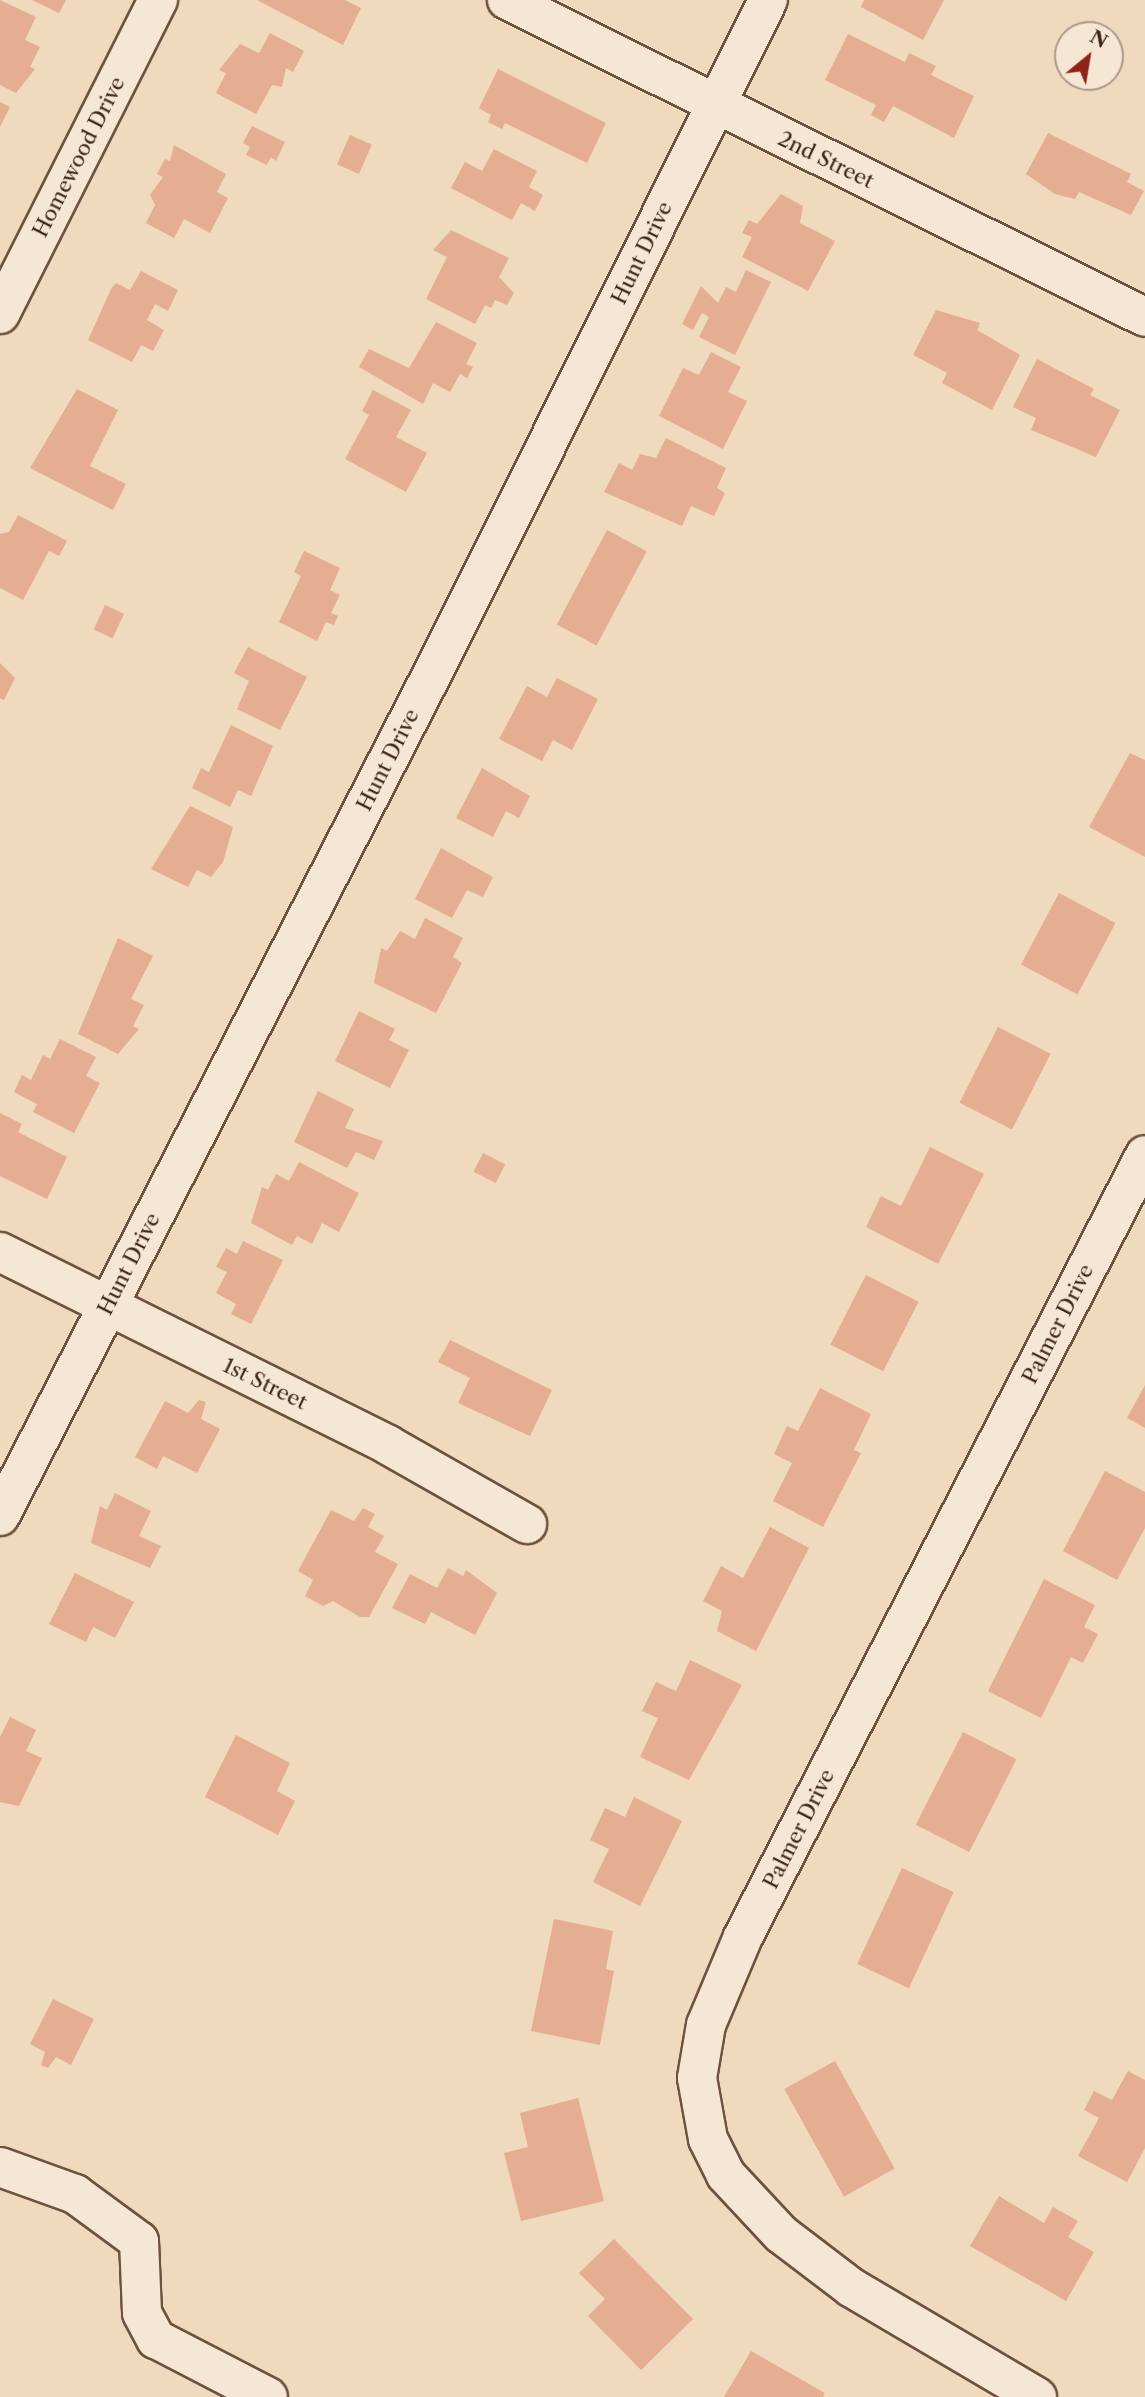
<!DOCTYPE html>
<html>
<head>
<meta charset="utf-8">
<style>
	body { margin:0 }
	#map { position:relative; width:1145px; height:2397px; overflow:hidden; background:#efdabd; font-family:"Libre Caslon Text",serif }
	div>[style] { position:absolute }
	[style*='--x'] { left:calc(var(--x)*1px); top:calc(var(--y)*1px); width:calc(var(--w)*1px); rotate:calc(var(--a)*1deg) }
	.building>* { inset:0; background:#e5ad91; transform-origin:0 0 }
	.roads { filter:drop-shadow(2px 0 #6c523f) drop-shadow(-2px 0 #6c523f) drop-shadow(0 2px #6c523f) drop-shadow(0 -2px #6c523f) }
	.minor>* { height:38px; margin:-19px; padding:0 19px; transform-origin:19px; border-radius:19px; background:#f5e7d4 }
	span { translate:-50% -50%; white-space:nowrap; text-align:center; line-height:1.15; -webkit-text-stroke:5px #f5e7d4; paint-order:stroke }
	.street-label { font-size:21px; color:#402515 }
	.north { position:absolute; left:1054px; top:21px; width:70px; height:70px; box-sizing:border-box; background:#f5e7d4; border:2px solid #ad9988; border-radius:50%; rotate:30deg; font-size:19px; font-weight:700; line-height:28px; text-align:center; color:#402515 }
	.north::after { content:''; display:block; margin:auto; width:24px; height:32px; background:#8f2418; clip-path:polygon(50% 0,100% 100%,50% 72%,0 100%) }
</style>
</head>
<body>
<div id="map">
	<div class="building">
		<div style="clip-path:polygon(0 0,36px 17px,25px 40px,40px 47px,30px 67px,35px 69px,16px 93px,0 85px)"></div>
		<div style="clip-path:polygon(32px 0,66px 0,59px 13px)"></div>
		<div style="clip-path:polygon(257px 0,345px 0,361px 8px,343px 45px)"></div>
		<div style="clip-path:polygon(864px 0,944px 0,923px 40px,861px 7px)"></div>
		<div style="clip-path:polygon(270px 33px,304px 51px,293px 72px,286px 68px,282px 87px,272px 85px,256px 114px,216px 93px,226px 73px,219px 70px,240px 44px,259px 53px)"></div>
		<div style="clip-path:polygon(848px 34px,905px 62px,909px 53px,936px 66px,931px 75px,974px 96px,954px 138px,893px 106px,884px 122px,871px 115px,876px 105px,825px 80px)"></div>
		<div style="clip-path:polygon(498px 69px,606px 123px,587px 163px,505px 123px,502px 129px,488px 122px,491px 115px,479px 108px)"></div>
		<div style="clip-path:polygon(0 102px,10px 107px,0 127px)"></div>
		<div style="clip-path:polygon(252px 126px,285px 142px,276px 161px,271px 157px,267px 165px,246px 155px,250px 147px,243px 143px)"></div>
		<div style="clip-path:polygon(1048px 133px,1131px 174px,1127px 182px,1144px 191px,1131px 215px,1079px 192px,1075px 199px,1055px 194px,1026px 174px)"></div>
		<div style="left:350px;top:135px;width:24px;height:32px;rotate:24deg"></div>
		<div style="clip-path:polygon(174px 145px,226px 174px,217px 192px,228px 198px,210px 233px,184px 219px,174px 238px,146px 223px,155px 205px,150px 195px,163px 177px,157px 174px,165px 159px,170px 161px)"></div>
		<div style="clip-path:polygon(494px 149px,537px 171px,529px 187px,543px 195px,535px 211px,521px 203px,512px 220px,451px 188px,465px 162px,482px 171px)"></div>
		<div style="clip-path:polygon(781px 194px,803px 206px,800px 223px,835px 241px,808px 291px,742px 257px,752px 237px,742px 233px,749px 220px,757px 224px)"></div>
		<div style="clip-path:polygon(451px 230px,509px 258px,499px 277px,514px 293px,507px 305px,495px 300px,491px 308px,485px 305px,475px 324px,426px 299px,447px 257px,433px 250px)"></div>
		<div style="clip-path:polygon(746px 270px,771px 282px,735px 355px,699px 337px,709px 317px,702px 313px,693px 330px,682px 324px,701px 286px,718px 303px,726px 287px,736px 292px)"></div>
		<div style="clip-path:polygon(141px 271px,178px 290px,168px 311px,155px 304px,147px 320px,164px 330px,153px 351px,141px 345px,132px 362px,88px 340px,111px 289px,116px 283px,130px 290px)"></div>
		<div style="clip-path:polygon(936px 310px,980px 323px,977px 330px,1020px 355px,992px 410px,942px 383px,947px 373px,913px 355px)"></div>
		<div style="clip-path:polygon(436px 322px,477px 343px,466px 364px,473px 367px,467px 378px,460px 374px,450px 392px,433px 383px,423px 404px,359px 367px,369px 349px,409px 368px)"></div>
		<div style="clip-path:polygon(711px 352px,741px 367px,728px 392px,747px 401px,723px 449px,659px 416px,683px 368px,699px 375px)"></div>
		<div style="clip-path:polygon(1037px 359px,1094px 389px,1090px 395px,1120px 410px,1096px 457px,1031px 430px,1036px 418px,1013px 407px)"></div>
		<div style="clip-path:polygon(77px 389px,118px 410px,90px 466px,126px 484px,113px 510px,30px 468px)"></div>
		<div style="clip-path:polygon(373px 390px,411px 410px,396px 437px,427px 453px,406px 492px,345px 459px,369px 415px,362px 411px)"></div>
		<div style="clip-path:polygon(666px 438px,726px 468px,717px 488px,725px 493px,714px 516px,691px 506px,682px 526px,604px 492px,619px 463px,632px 470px,640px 454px,656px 458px)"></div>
		<div style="clip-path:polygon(18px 515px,67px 541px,59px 556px,49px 551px,23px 600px,0 588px,0 534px,9px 532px)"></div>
		<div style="left:607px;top:530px;width:45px;height:107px;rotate:28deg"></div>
		<div style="clip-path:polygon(304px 551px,340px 568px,330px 590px,340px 595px,331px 613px,338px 616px,334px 625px,326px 622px,317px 641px,279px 622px,301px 576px,294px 572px)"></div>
		<div style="left:105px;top:605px;width:21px;height:27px;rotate:25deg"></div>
		<div style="clip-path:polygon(248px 647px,307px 677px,280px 730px,237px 709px,249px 681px,234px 673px)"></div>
		<div style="clip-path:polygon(0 663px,15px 678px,4px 700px,0 698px)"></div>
		<div style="clip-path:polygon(557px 678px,598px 699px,572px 750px,553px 740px,542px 761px,499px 739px,527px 686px,547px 697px)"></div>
		<div style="clip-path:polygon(231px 725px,273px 746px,251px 796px,238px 790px,230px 807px,192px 788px,201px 768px,209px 772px)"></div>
		<div style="clip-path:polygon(1130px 753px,1145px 760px,1145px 857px,1089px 827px)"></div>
		<div style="clip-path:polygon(482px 768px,530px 796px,519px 818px,506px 811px,493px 837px,456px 818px)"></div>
		<div style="clip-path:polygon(190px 806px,233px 827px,223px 862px,211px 877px,197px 870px,188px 887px,151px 869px)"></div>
		<div style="clip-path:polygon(441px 848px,493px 877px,483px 897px,467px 890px,452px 918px,415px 899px)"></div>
		<div style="left:1059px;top:893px;width:64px;height:81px;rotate:28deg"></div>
		<div style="clip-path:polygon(425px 918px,463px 938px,453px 957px,462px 963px,436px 1013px,374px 983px,381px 948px,387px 951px,400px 931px,415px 939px)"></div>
		<div style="clip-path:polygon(118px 938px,153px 956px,131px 999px,144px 1005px,133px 1026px,139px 1029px,118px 1054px,78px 1034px)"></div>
		<div style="clip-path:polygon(359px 1011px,395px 1029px,389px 1040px,409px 1050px,390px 1088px,335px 1061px)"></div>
		<div style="left:998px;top:1027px;width:59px;height:85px;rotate:27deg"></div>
		<div style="clip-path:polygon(60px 1039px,96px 1057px,86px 1076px,100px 1083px,74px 1133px,33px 1112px,37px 1104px,14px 1092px,22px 1075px,31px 1080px,43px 1055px,50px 1059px)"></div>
		<div style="clip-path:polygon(318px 1091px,354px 1109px,345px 1128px,383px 1141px,374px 1160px,356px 1152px,347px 1168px,294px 1142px)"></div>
		<div style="clip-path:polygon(0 1113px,22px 1124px,18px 1132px,67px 1157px,47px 1199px,0 1176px)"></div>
		<div style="clip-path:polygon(930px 1147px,984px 1174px,938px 1264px,866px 1227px,881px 1196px,901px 1206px)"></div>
		<div style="left:483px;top:1153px;width:25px;height:21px;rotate:27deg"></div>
		<div style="clip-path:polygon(299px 1162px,359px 1193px,339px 1232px,322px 1223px,312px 1244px,297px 1236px,292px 1245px,251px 1223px,262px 1187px,268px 1190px,276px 1174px,289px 1181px)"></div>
		<div style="clip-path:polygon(243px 1241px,283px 1260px,251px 1324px,231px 1314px,236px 1304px,216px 1293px,227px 1272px,216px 1267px,226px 1248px,237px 1254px)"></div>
		<div style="left:866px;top:1275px;width:59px;height:78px;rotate:27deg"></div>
		<div style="clip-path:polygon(450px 1340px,552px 1390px,530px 1436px,458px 1403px,470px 1378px,438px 1362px)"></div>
		<div style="clip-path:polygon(1145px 1385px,1145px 1428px,1127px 1418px)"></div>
		<div style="clip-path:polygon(820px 1388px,871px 1414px,854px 1450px,861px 1453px,823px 1527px,773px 1501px,792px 1463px,774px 1454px,787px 1426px,798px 1431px)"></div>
		<div style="clip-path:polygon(199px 1400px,206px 1402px,201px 1419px,220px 1429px,197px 1473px,163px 1456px,157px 1469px,135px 1457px,165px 1401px,188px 1413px)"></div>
		<div style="clip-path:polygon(1105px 1471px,1145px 1492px,1145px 1528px,1117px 1580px,1063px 1551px)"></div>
		<div style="clip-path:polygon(115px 1493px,151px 1511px,139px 1536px,161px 1546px,150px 1568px,91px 1543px,100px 1506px,107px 1510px)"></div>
		<div style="clip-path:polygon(363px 1508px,375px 1514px,368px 1527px,384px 1536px,375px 1552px,398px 1564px,369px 1617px,360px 1617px,333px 1601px,323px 1606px,305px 1596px,313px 1580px,298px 1571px,331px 1510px,354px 1521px)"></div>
		<div style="clip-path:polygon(770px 1527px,809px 1548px,756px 1651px,717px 1631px,722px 1611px,703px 1601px,721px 1566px,743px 1578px)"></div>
		<div style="clip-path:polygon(448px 1568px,463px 1576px,466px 1570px,497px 1593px,475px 1635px,431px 1612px,425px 1624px,392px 1608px,410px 1574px,437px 1588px)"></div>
		<div style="clip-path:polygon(75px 1573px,134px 1602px,115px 1638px,93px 1627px,86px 1642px,49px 1624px)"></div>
		<div style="clip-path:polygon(1044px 1579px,1095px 1605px,1084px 1627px,1098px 1634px,1083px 1663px,1071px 1657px,1041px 1718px,988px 1691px)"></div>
		<div style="clip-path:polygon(690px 1660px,742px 1685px,689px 1780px,640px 1757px,658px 1718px,642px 1711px,656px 1682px,676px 1691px)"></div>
		<div style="clip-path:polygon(10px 1717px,36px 1730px,26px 1751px,42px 1758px,19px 1806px,0 1802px,0 1737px)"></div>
		<div style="left:963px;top:1732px;width:60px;height:104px;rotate:27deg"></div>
		<div style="clip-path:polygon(236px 1735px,290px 1763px,277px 1791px,295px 1801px,278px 1835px,205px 1797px)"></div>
		<div style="clip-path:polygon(634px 1797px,682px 1821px,640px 1906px,593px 1882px,609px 1849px,590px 1840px,605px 1808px,625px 1817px)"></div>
		<div style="left:902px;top:1868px;width:57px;height:106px;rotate:25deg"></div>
		<div style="clip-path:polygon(554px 1919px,613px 1931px,606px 1969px,614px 1971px,600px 2045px,531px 2031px)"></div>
		<div style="clip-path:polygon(53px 1999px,94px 2019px,71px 2065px,56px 2057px,48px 2068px,41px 2065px,45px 2052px,30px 2044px)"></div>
		<div style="left:835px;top:2061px;width:123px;height:58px;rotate:61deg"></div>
		<div style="clip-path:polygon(1128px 2071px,1145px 2080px,1145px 2148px,1127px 2182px,1078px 2156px,1099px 2118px,1084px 2110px,1094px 2091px,1112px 2100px)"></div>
		<div style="clip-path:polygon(578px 2098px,604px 2201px,521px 2221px,504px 2153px,528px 2147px,520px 2113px)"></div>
		<div style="clip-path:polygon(999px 2196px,1044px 2223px,1053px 2207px,1078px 2221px,1068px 2237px,1094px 2252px,1066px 2301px,970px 2246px)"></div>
		<div style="clip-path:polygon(614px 2239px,693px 2319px,641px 2370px,588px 2316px,605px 2299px,579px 2273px)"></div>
		<div style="clip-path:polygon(751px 2351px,825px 2393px,823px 2397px,724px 2397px)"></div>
	</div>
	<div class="roads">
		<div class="minor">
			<div style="--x:507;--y:0;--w:712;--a:26.42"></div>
			<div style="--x:0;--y:314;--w:352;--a:-63.3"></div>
			<div style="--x:0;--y:1252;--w:433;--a:26.4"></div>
			<div style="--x:388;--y:1445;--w:160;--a:29.6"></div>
			<div style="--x:0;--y:1516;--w:972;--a:-62.83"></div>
			<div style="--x:444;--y:651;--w:727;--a:-63.54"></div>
			<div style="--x:0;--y:2167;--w:80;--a:19.8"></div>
			<div style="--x:75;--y:2194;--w:79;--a:36.3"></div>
			<div style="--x:139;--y:2241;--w:72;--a:87.6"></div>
			<div style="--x:142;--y:2313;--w:30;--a:62"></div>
			<div style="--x:156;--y:2339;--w:126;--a:27.4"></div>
			<div style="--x:1037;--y:2397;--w:215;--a:-149.5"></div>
			<div style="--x:852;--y:2288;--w:89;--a:-142.7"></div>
			<div style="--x:781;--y:2234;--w:81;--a:-133"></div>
			<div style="--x:726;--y:2175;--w:40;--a:-116.6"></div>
			<div style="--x:708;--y:2139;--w:62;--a:-100.2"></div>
			<div style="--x:697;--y:2078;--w:54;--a:-80.4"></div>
			<div style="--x:706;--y:2025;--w:95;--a:-67.2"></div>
			<div style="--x:743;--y:1937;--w:879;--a:-62.79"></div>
		</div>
	</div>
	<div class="street-label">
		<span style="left:79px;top:157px;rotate:-63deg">Homewood Drive</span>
		<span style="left:826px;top:160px;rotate:26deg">2nd Street</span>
		<span style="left:642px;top:253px;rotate:-64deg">Hunt Drive</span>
		<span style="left:388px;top:760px;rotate:-63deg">Hunt Drive</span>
		<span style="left:129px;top:1264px;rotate:-63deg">Hunt Drive</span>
		<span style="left:1058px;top:1324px;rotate:-63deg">Palmer Drive</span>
		<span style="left:265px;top:1384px;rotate:26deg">1st Street</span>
		<span style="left:799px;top:1829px;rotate:-63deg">Palmer Drive</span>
	</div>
	<div class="north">N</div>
</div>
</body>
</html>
